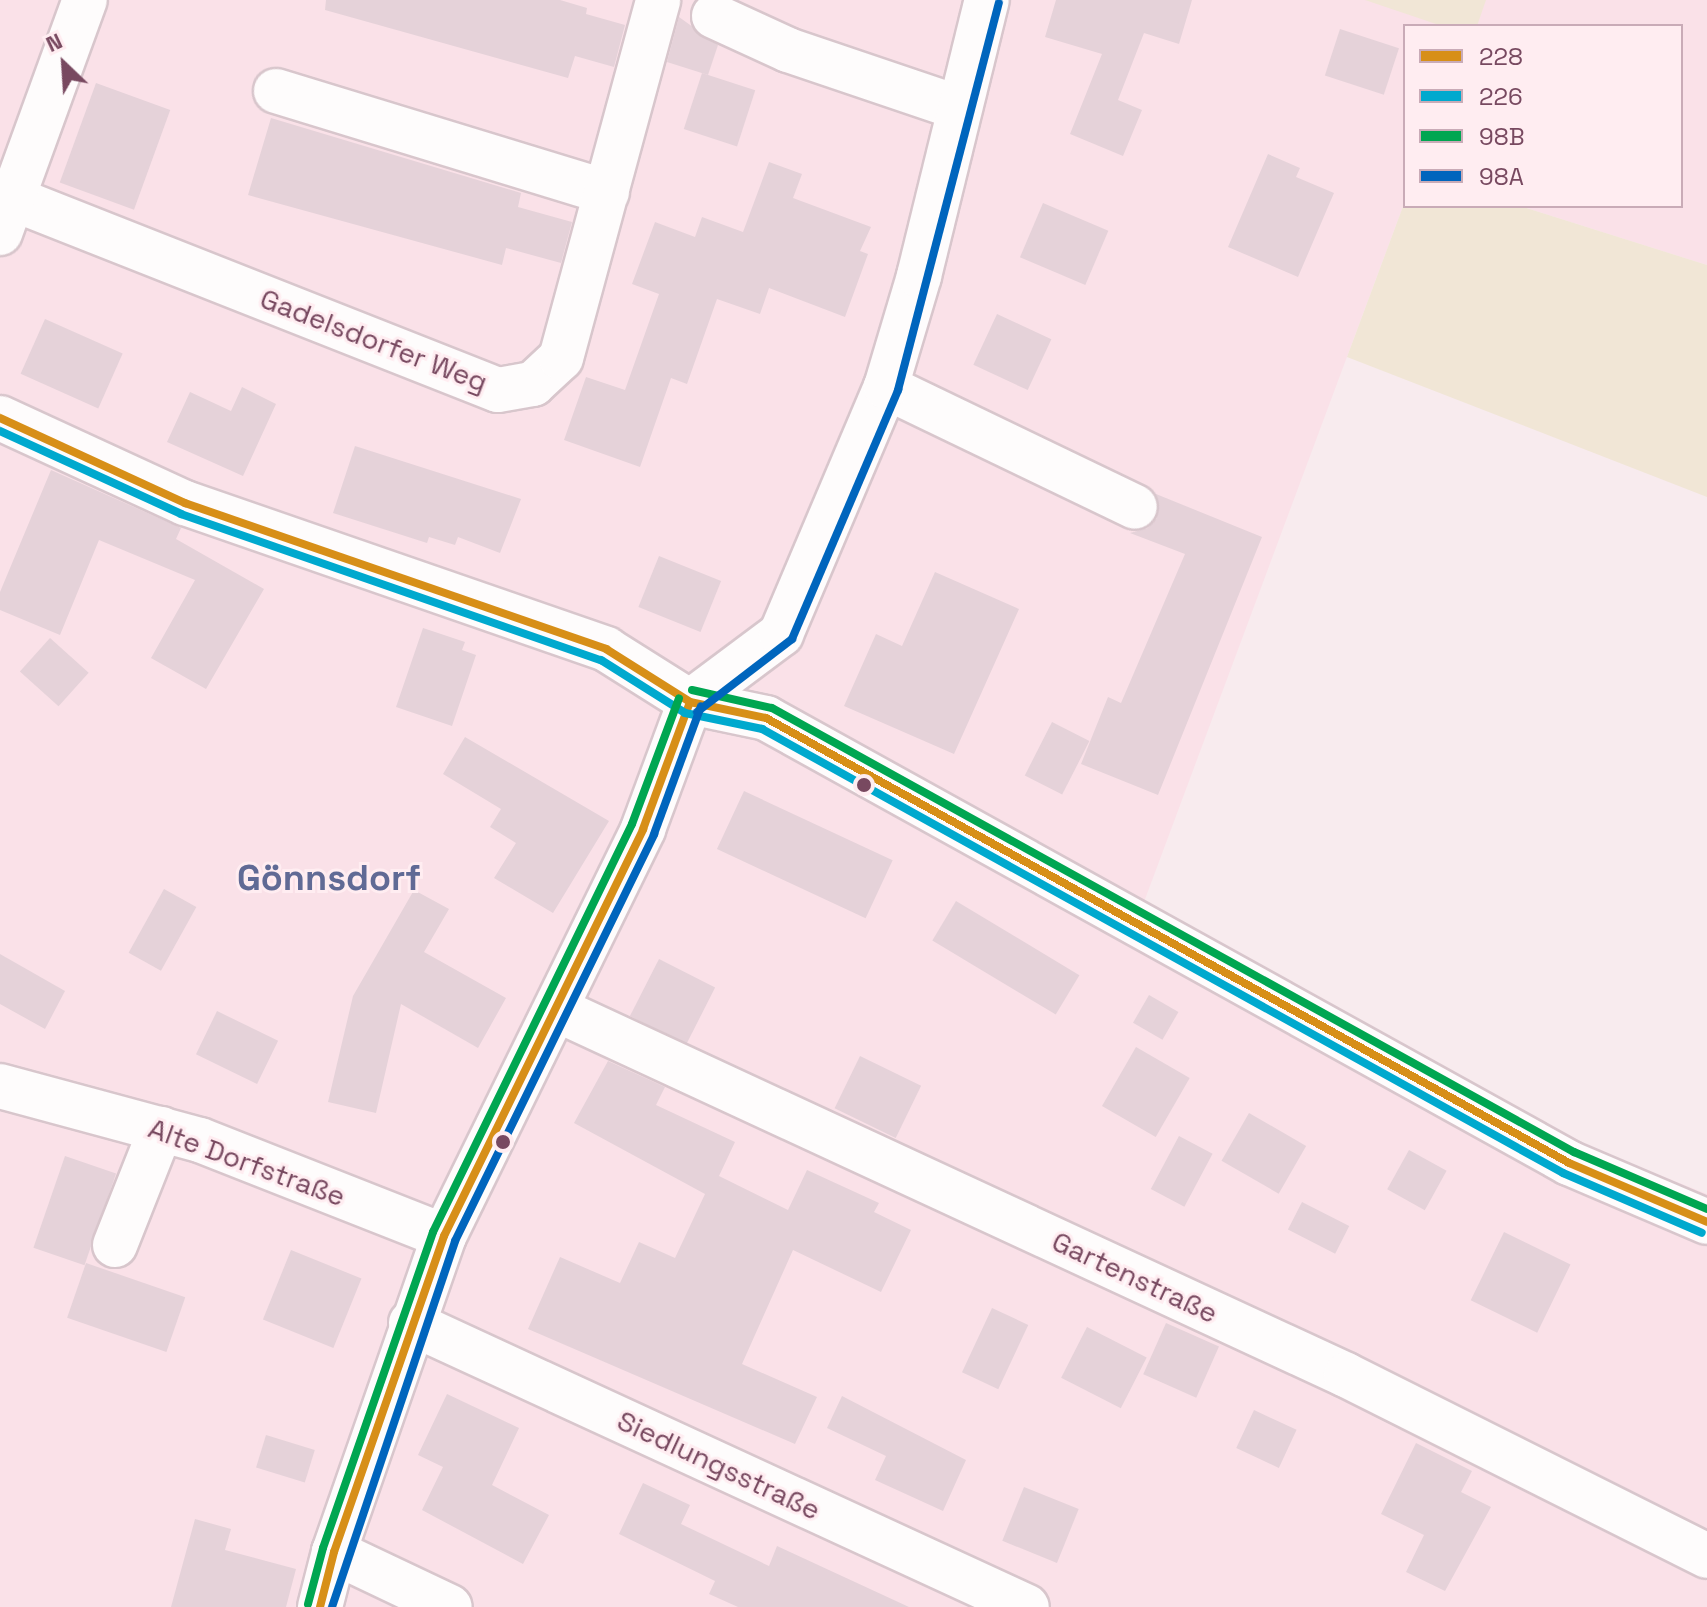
<!DOCTYPE html>
<html>
<head>
<meta charset="utf-8">
<style>
	body { margin:0 }
	#map { position:relative; width:1707px; height:1607px; overflow:hidden; background:#f8ebee; font-family:"Space Grotesk",sans-serif }
	div>[style] { position:absolute }
	[style*='--x'] { left:calc(var(--x)*1px); top:calc(var(--y)*1px); width:calc(var(--w)*1px); rotate:calc(var(--a)*1deg) }
	.residential>* { inset:0; background:#fae1e8 }
	.green>* { inset:0; background:#f1e6d6 }
	.building>* { inset:0; background:#e5d2d9; transform-origin:0 0 }
	.roads { filter:drop-shadow(2px 0 #d8c6cc) drop-shadow(-2px 0 #d8c6cc) drop-shadow(0 2px #d8c6cc) drop-shadow(0 -2px #d8c6cc) }
	.minor>* { height:44px; margin:-22px; padding:0 22px; transform-origin:22px; border-radius:22px; background:#fefcfc }
	.bus-1>* { height:8px; margin:-4px; padding:0 4px; transform-origin:4px; border-radius:4px; background:#d78f18 }
	.bus-2>* { height:8px; margin:-4px; padding:0 4px; transform-origin:4px; border-radius:4px; background:#00a9ce }
	.bus-3>* { height:8px; margin:-4px; padding:0 4px; transform-origin:4px; border-radius:4px; background:#00a651 }
	.bus-4>* { height:8px; margin:-4px; padding:0 4px; transform-origin:4px; border-radius:4px; background:#0065bd }
	.dots>* { width:22px; height:22px; translate:-50% -50%; box-sizing:border-box; border:4px solid #ffedf1; border-radius:50% }
	span { translate:-50% -50%; white-space:nowrap; text-align:center; line-height:1.15; -webkit-text-stroke:6px #ffedf1; paint-order:stroke }
	.street-label { font-size:28px; color:#784960 }
	.district-label { font-size:36px; color:#606a95; font-weight:700 }
	.legend { position:absolute; left:1403px; top:24px; width:280px; height:184px; box-sizing:border-box; background:#ffedf1; border:2px solid #c9abb7; margin:0; padding:10px 14px; list-style:none; font-size:24px; color:#784960 }
	.legend li { display:flex; align-items:center; gap:16px; height:40px }
	.legend b { width:40px; border:2px solid #c9abb7 }
	.north { position:absolute; left:24px; top:24px; width:80px; height:80px; -webkit-text-stroke:6px #ffedf1; paint-order:stroke; rotate:335deg; font-size:22px; font-weight:700; line-height:32px; text-align:center; color:#784960 }
	.north::after { content:''; display:block; margin:auto; width:28px; height:36px; background:#784960; clip-path:polygon(50% 0,100% 100%,50% 72%,0 100%) }
</style>
</head>
<body>
<div id="map">
	<div class="residential">
		<div style="clip-path:polygon(0 0,1707px 0,1707px 265px,1520px 206px,1681px 206px,1681px 26px,1405px 26px,1405px 201px,1144px 902px,1579px 1143px,1707px 1194px,1707px 1607px,0 1607px)"></div>
	</div>
	<div class="green">
		<div style="clip-path:polygon(1365px 0,1486px 0,1477px 26px,1442px 26px)"></div>
		<div style="clip-path:polygon(1405px 201px,1405px 206px,1520px 206px,1707px 265px,1707px 497px,1347px 357px)"></div>
	</div>
	<div class="building">
		<div style="clip-path:polygon(326px 0,560px 0,587px 8px,586px 14px,625px 25px,614px 67px,575px 56px,568px 78px,325px 10px)"></div>
		<div style="clip-path:polygon(1056px 0,1192px 0,1179px 44px,1144px 33px,1118px 100px,1142px 110px,1123px 156px,1070px 134px,1102px 54px,1045px 37px)"></div>
		<div style="clip-path:polygon(679px 17px,718px 45px,708px 75px,667px 62px)"></div>
		<div style="left:1340px;top:29px;width:62px;height:49px;rotate:18deg"></div>
		<div style="left:702px;top:73px;width:56px;height:59px;rotate:18deg"></div>
		<div style="left:96px;top:83px;width:79px;height:106px;rotate:20deg"></div>
		<div style="clip-path:polygon(271px 118px,521px 193px,518px 207px,572px 222px,561px 263px,506px 248px,502px 265px,248px 195px)"></div>
		<div style="clip-path:polygon(1268px 154px,1300px 168px,1296px 177px,1334px 193px,1298px 277px,1228px 247px)"></div>
		<div style="clip-path:polygon(769px 162px,802px 174px,793px 198px,871px 227px,860px 251px,868px 254px,845px 317px,769px 288px,760px 314px,717px 299px,687px 384px,671px 378px,640px 467px,564px 440px,586px 377px,625px 390px,659px 294px,632px 284px,655px 222px,695px 237px,702px 217px,743px 232px)"></div>
		<div style="left:1043px;top:203px;width:71px;height:59px;rotate:23deg"></div>
		<div style="left:997px;top:314px;width:60px;height:56px;rotate:25deg"></div>
		<div style="left:45px;top:319px;width:85px;height:60px;rotate:24deg"></div>
		<div style="clip-path:polygon(242px 387px,276px 404px,243px 476px,167px 442px,190px 392px,231px 411px)"></div>
		<div style="clip-path:polygon(355px 446px,521px 499px,500px 553px,458px 537px,455px 545px,429px 537px,427px 543px,333px 513px)"></div>
		<div style="clip-path:polygon(51px 470px,181px 528px,176px 539px,264px 589px,206px 689px,151px 658px,195px 580px,99px 540px,60px 635px,0 610px,0 592px)"></div>
		<div style="clip-path:polygon(1156px 494px,1262px 537px,1158px 795px,1081px 764px,1108px 697px,1121px 703px,1185px 554px,1130px 533px,1148px 528px,1157px 518px)"></div>
		<div style="left:659px;top:556px;width:67px;height:55px;rotate:22deg"></div>
		<div style="clip-path:polygon(935px 572px,1019px 609px,954px 754px,844px 706px,876px 634px,902px 646px)"></div>
		<div style="clip-path:polygon(423px 628px,465px 642px,462px 650px,476px 655px,452px 726px,396px 707px)"></div>
		<div style="left:50px;top:638px;width:52px;height:45px;rotate:42deg"></div>
		<div style="left:1052px;top:722px;width:42px;height:60px;rotate:27deg"></div>
		<div style="clip-path:polygon(465px 737px,609px 821px,553px 913px,494px 878px,516px 843px,490px 827px,501px 809px,443px 774px)"></div>
		<div style="left:744px;top:791px;width:164px;height:64px;rotate:25deg"></div>
		<div style="left:164px;top:889px;width:37px;height:73px;rotate:29deg"></div>
		<div style="clip-path:polygon(414px 890px,449px 909px,424px 952px,506px 998px,478px 1048px,401px 1004px,376px 1113px,328px 1102px,353px 996px)"></div>
		<div style="left:956px;top:901px;width:144px;height:46px;rotate:31deg"></div>
		<div style="clip-path:polygon(0 954px,65px 991px,45px 1029px,0 1004px)"></div>
		<div style="left:659px;top:959px;width:63px;height:64px;rotate:27deg"></div>
		<div style="left:1149px;top:995px;width:34px;height:32px;rotate:30deg"></div>
		<div style="left:217px;top:1011px;width:68px;height:48px;rotate:26deg"></div>
		<div style="left:1136px;top:1047px;width:62px;height:68px;rotate:30deg"></div>
		<div style="left:860px;top:1056px;width:68px;height:58px;rotate:26deg"></div>
		<div style="clip-path:polygon(608px 1061px,665px 1087px,656px 1105px,735px 1142px,719px 1176px,788px 1210px,807px 1170px,879px 1203px,874px 1212px,911px 1230px,881px 1292px,793px 1250px,742px 1364px,817px 1397px,795px 1444px,528px 1329px,560px 1257px,620px 1283px,639px 1242px,675px 1258px,705px 1194px,574px 1123px)"></div>
		<div style="left:1249px;top:1113px;width:66px;height:55px;rotate:30deg"></div>
		<div style="left:1179px;top:1136px;width:38px;height:60px;rotate:28deg"></div>
		<div style="left:1409px;top:1150px;width:43px;height:45px;rotate:29deg"></div>
		<div style="left:65px;top:1156px;width:54px;height:97px;rotate:19deg"></div>
		<div style="left:1302px;top:1202px;width:53px;height:31px;rotate:27deg"></div>
		<div style="left:1504px;top:1232px;width:74px;height:76px;rotate:26deg"></div>
		<div style="left:291px;top:1250px;width:76px;height:75px;rotate:22deg"></div>
		<div style="left:86px;top:1263px;width:105px;height:58px;rotate:19deg"></div>
		<div style="left:992px;top:1308px;width:40px;height:71px;rotate:25deg"></div>
		<div style="left:1166px;top:1323px;width:58px;height:56px;rotate:24deg"></div>
		<div style="left:1087px;top:1327px;width:67px;height:57px;rotate:27deg"></div>
		<div style="clip-path:polygon(447px 1394px,519px 1428px,492px 1485px,549px 1515px,523px 1564px,422px 1510px,443px 1467px,418px 1455px)"></div>
		<div style="clip-path:polygon(842px 1396px,966px 1460px,943px 1511px,875px 1480px,886px 1456px,827px 1428px)"></div>
		<div style="left:1254px;top:1410px;width:47px;height:42px;rotate:25deg"></div>
		<div style="left:266px;top:1435px;width:51px;height:34px;rotate:17deg"></div>
		<div style="clip-path:polygon(1416px 1443px,1472px 1471px,1461px 1492px,1491px 1507px,1445px 1591px,1406px 1572px,1424px 1535px,1381px 1514px)"></div>
		<div style="clip-path:polygon(643px 1483px,690px 1505px,681px 1524px,769px 1566px,777px 1546px,909px 1607px,738px 1607px,709px 1594px,715px 1581px,619px 1534px)"></div>
		<div style="left:1024px;top:1487px;width:59px;height:58px;rotate:22deg"></div>
		<div style="clip-path:polygon(195px 1519px,231px 1529px,225px 1550px,296px 1569px,286px 1607px,171px 1607px)"></div>
	</div>
	<div class="roads">
		<div class="minor">
			<div style="--x:714;--y:16;--w:81;--a:24.7"></div>
			<div style="--x:788;--y:50;--w:181;--a:18.7"></div>
			<div style="--x:276;--y:91;--w:346;--a:17"></div>
			<div style="--x:14;--y:199;--w:520;--a:21.54"></div>
			<div style="--x:498;--y:390;--w:36;--a:-10"></div>
			<div style="--x:533;--y:384;--w:38;--a:-43"></div>
			<div style="--x:561;--y:358;--w:371;--a:-74.8"></div>
			<div style="--x:0;--y:233;--w:248;--a:-70"></div>
			<div style="--x:886;--y:387;--w:276;--a:25.7"></div>
			<div style="--x:0;--y:418;--w:204;--a:24.7"></div>
			<div style="--x:185;--y:503;--w:446;--a:19.1"></div>
			<div style="--x:606;--y:649;--w:99;--a:32.2"></div>
			<div style="--x:690;--y:702;--w:78;--a:11.9"></div>
			<div style="--x:766;--y:718;--w:918;--a:28.99"></div>
			<div style="--x:1569;--y:1163;--w:150;--a:23.1"></div>
			<div style="--x:690;--y:702;--w:114;--a:-36.8"></div>
			<div style="--x:781;--y:634;--w:268;--a:-67"></div>
			<div style="--x:886;--y:387;--w:116;--a:-73.4"></div>
			<div style="--x:919;--y:276;--w:284;--a:-76.2"></div>
			<div style="--x:558;--y:1010;--w:868;--a:24.85"></div>
			<div style="--x:1346;--y:1375;--w:404;--a:26.6"></div>
			<div style="--x:0;--y:1086;--w:207;--a:15.1"></div>
			<div style="--x:200;--y:1140;--w:262;--a:21.5"></div>
			<div style="--x:115;--y:1245;--w:125;--a:-68.4"></div>
			<div style="--x:411;--y:1323;--w:678;--a:24.75"></div>
			<div style="--x:334;--y:1552;--w:128;--a:25.4"></div>
			<div style="--x:320;--y:1607;--w:57;--a:-75.7"></div>
			<div style="--x:334;--y:1552;--w:335;--a:-70.8"></div>
			<div style="--x:444;--y:1236;--w:453;--a:-63.9"></div>
			<div style="--x:643;--y:829;--w:135;--a:-69.7"></div>
		</div>
	</div>
	<div class="bus-1">
		<div style="--x:0;--y:418;--w:204;--a:24.7"></div>
		<div style="--x:185;--y:503;--w:446;--a:19.1"></div>
		<div style="--x:606;--y:649;--w:99;--a:32.2"></div>
		<div style="--x:690;--y:702;--w:78;--a:11.9"></div>
		<div style="--x:766;--y:718;--w:918;--a:28.99"></div>
		<div style="--x:1569;--y:1163;--w:150;--a:23.1"></div>
		<div style="--x:320;--y:1607;--w:57;--a:-75.7"></div>
		<div style="--x:334;--y:1552;--w:335;--a:-70.8"></div>
		<div style="--x:444;--y:1236;--w:453;--a:-63.9"></div>
		<div style="--x:643;--y:829;--w:135;--a:-69.7"></div>
	</div>
	<div class="bus-2">
		<div style="--x:0;--y:431;--w:199;--a:24.6"></div>
		<div style="--x:181;--y:514;--w:445;--a:19.2"></div>
		<div style="--x:601;--y:660;--w:99;--a:32.2"></div>
		<div style="--x:685;--y:713;--w:79;--a:11.7"></div>
		<div style="--x:762;--y:729;--w:916;--a:29"></div>
		<div style="--x:1563;--y:1173;--w:151;--a:23.3"></div>
	</div>
	<div class="bus-3">
		<div style="--x:692;--y:690;--w:82;--a:12.7"></div>
		<div style="--x:772;--y:708;--w:917;--a:28.97"></div>
		<div style="--x:1574;--y:1152;--w:145;--a:23.2"></div>
		<div style="--x:308;--y:1604;--w:58;--a:-75"></div>
		<div style="--x:323;--y:1548;--w:335;--a:-70.8"></div>
		<div style="--x:433;--y:1232;--w:454;--a:-64"></div>
		<div style="--x:632;--y:824;--w:134;--a:-69.5"></div>
	</div>
	<div class="bus-4">
		<div style="--x:697;--y:712;--w:120;--a:-37.5"></div>
		<div style="--x:792;--y:639;--w:271;--a:-66.9"></div>
		<div style="--x:898;--y:390;--w:400;--a:-75.4"></div>
		<div style="--x:332;--y:1607;--w:386;--a:-71.4"></div>
		<div style="--x:455;--y:1241;--w:453;--a:-63.9"></div>
		<div style="--x:654;--y:834;--w:136;--a:-69.8"></div>
	</div>
	<div class="dots">
		<div style="left:864px;top:785px;background:#784960"></div>
		<div style="left:503px;top:1142px;background:#784960"></div>
	</div>
	<div class="street-label">
		<span style="left:374px;top:340px;rotate:21deg">Gadelsdorfer Weg</span>
		<span style="left:247px;top:1162px;rotate:20deg">Alte Dorfstraße</span>
		<span style="left:1135px;top:1277px;rotate:25deg">Gartenstraße</span>
		<span style="left:719px;top:1465px;rotate:25deg">Siedlungsstraße</span>
	</div>
	<div class="district-label">
		<span style="left:329px;top:879px">Gönnsdorf</span>
	</div>
	<ul class="legend">
	<li><b style="height:10px;background:#d78f18"></b>228</li>
	<li><b style="height:10px;background:#00a9ce"></b>226</li>
	<li><b style="height:10px;background:#00a651"></b>98B</li>
	<li><b style="height:10px;background:#0065bd"></b>98A</li>
	</ul>
	<div class="north">N</div>
</div>
</body>
</html>
